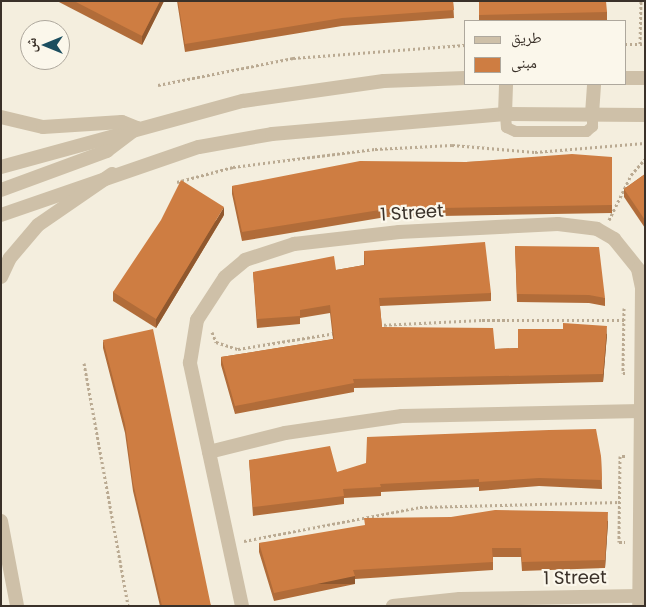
<!DOCTYPE html>
<html>
<head>
<meta charset="utf-8">
<style>
	body { margin:0 }
	#map { position:relative; width:646px; height:607px; overflow:hidden; background:#f4eede; font-family:Poppins,"Noto Naskh Arabic",sans-serif }
	div>[style] { position:absolute }
	[style*='--x'] { left:calc(var(--x)*1px); top:calc(var(--y)*1px); width:calc(var(--w)*1px); rotate:calc(var(--a)*1deg) }
	.path>* { height:3px; margin-top:-1.5px; transform-origin:0; background:repeating-linear-gradient(90deg,#baaa92 0 2.5px,transparent 0 5px) }
	.service>* { height:11px; margin:-5.5px; padding:0 5.5px; transform-origin:5.5px; border-radius:5.5px; background:#cec0a8 }
	.minor>* { height:14px; margin:-7px; padding:0 7px; transform-origin:7px; border-radius:7px; background:#cec0a8 }
	.tertiary>* { height:14px; margin:-7px; padding:0 7px; transform-origin:7px; border-radius:7px; background:#cec0a8 }
	.wall>* { inset:0; background:#b16c39 }
	.shaded-wall>* { inset:0; background:#90582e; transform-origin:0 0 }
	.building>* { inset:0; background:#ce7d42 }
	span { translate:-50% -50%; white-space:nowrap; text-align:center; line-height:1.15; -webkit-text-stroke:4.5px #fbf7eb; paint-order:stroke }
	.street-label { font-size:18px; color:#3a3129 }
	.frame { position:absolute; inset:0; border:2px solid #3a3129; pointer-events:none }
	.legend { position:absolute; left:464px; top:20px; width:162px; height:65px; box-sizing:border-box; background:#fbf7eb; border:1px solid #aea89d; margin:0; padding:6px 9px; list-style:none; font-size:15px; color:#3a3129 }
	.legend li { display:flex; align-items:center; gap:10px; height:25px }
	.legend b { width:25px; border:1px solid #aea89d }
	.north { position:absolute; left:20px; top:20px; width:50px; height:50px; box-sizing:border-box; background:#fbf7eb; border:1px solid #aea89d; border-radius:50%; rotate:270deg; font-size:14px; font-weight:700; line-height:20px; text-align:center; color:#3a3129 }
	.north::after { content:''; display:block; margin:auto; width:18px; height:22px; background:#1b4e5f; clip-path:polygon(50% 0,100% 100%,50% 72%,0 100%) }
</style>
</head>
<body>
<div id="map">
	<div class="path">
		<div style="--x:625;--y:44;--w:20;--a:0"></div>
		<div style="--x:640;--y:44;--w:43;--a:-88.7"></div>
		<div style="--x:158;--y:85;--w:138;--a:-11.3"></div>
		<div style="--x:293;--y:58;--w:172;--a:-4.3"></div>
		<div style="--x:177;--y:182;--w:58;--a:-15"></div>
		<div style="--x:233;--y:167;--w:143;--a:-7.2"></div>
		<div style="--x:375;--y:149;--w:77;--a:-3"></div>
		<div style="--x:452;--y:145;--w:83;--a:4.8"></div>
		<div style="--x:535;--y:152;--w:110;--a:-4.7"></div>
		<div style="--x:609;--y:220;--w:50;--a:-63.9"></div>
		<div style="--x:631;--y:175;--w:21;--a:-49"></div>
		<div style="--x:624;--y:308;--w:65;--a:90.9"></div>
		<div style="--x:623;--y:373;--w:3;--a:0"></div>
		<div style="--x:379;--y:325;--w:103;--a:-2.8"></div>
		<div style="--x:482;--y:320;--w:142;--a:0"></div>
		<div style="--x:212;--y:332;--w:11;--a:68"></div>
		<div style="--x:216;--y:342;--w:23;--a:18"></div>
		<div style="--x:238;--y:349;--w:99;--a:-9.3"></div>
		<div style="--x:84;--y:363;--w:247;--a:79.7"></div>
		<div style="--x:625;--y:456;--w:5;--a:180"></div>
		<div style="--x:620;--y:456;--w:86;--a:90.7"></div>
		<div style="--x:619;--y:542;--w:6;--a:0"></div>
		<div style="--x:244;--y:541;--w:179;--a:-10.9"></div>
		<div style="--x:420;--y:507;--w:200;--a:-1.4"></div>
	</div>
	<div class="service">
		<div style="--x:505;--y:114;--w:13;--a:86"></div>
		<div style="--x:506;--y:127;--w:10;--a:24"></div>
		<div style="--x:515;--y:131;--w:71;--a:0"></div>
		<div style="--x:586;--y:131;--w:8;--a:-40"></div>
		<div style="--x:592;--y:126;--w:12;--a:-90"></div>
	</div>
	<div class="minor">
		<div style="--x:625;--y:78;--w:20;--a:0"></div>
		<div style="--x:505;--y:114;--w:30;--a:-88"></div>
		<div style="--x:592;--y:114;--w:30;--a:-86"></div>
		<div style="--x:1;--y:167;--w:251;--a:-15.3"></div>
		<div style="--x:243;--y:101;--w:142;--a:-8.1"></div>
		<div style="--x:384;--y:81;--w:81;--a:-2.1"></div>
		<div style="--x:1;--y:215;--w:209;--a:-19"></div>
		<div style="--x:199;--y:147;--w:74;--a:-10.1"></div>
		<div style="--x:272;--y:134;--w:234;--a:-4.9"></div>
		<div style="--x:505;--y:114;--w:140;--a:0.4"></div>
		<div style="--x:209;--y:452;--w:78;--a:-14"></div>
		<div style="--x:285;--y:433;--w:118;--a:-8.3"></div>
		<div style="--x:402;--y:416;--w:239;--a:-1.2"></div>
		<div style="--x:242;--y:606;--w:249;--a:-102.1"></div>
		<div style="--x:190;--y:363;--w:44;--a:-80.8"></div>
		<div style="--x:197;--y:320;--w:51;--a:-56.9"></div>
		<div style="--x:225;--y:277;--w:26;--a:-40"></div>
		<div style="--x:245;--y:260;--w:52;--a:-18.1"></div>
		<div style="--x:294;--y:244;--w:106;--a:-6.5"></div>
		<div style="--x:399;--y:232;--w:159;--a:-2.9"></div>
		<div style="--x:558;--y:224;--w:39;--a:7"></div>
		<div style="--x:597;--y:229;--w:20;--a:30"></div>
		<div style="--x:614;--y:239;--w:38;--a:51"></div>
		<div style="--x:638;--y:269;--w:19;--a:78"></div>
		<div style="--x:642;--y:288;--w:318;--a:90.5"></div>
		<div style="--x:393;--y:606;--w:67;--a:-6"></div>
		<div style="--x:460;--y:599;--w:179;--a:-1"></div>
	</div>
	<div class="tertiary">
		<div style="--x:1;--y:117;--w:43;--a:13.4"></div>
		<div style="--x:43;--y:127;--w:79;--a:-3.6"></div>
		<div style="--x:122;--y:122;--w:16;--a:22"></div>
		<div style="--x:137;--y:128;--w:38;--a:143"></div>
		<div style="--x:107;--y:151;--w:113;--a:159.8"></div>
		<div style="--x:1;--y:277;--w:21;--a:-65"></div>
		<div style="--x:10;--y:258;--w:43;--a:-49.7"></div>
		<div style="--x:38;--y:225;--w:90;--a:-34.6"></div>
		<div style="--x:1;--y:521;--w:86;--a:79.3"></div>
	</div>
	<div class="wall">
		<div style="clip-path:polygon(57px 1px,164px 1px,142px 45px)"></div>
		<div style="clip-path:polygon(177px 1px,453px 1px,454px 18px,342px 26px,185px 52px)"></div>
		<div style="clip-path:polygon(479px 1px,607px 12px,607px 21px,479px 21px)"></div>
		<div style="clip-path:polygon(612px 157px,612px 213px,386px 217px,242px 241px,232px 194px,232px 186px,466px 162px)"></div>
		<div style="clip-path:polygon(645px 174px,645px 228px,624px 197px,624px 189px)"></div>
		<div style="clip-path:polygon(224px 215px,156px 328px,113px 301px,113px 292px)"></div>
		<div style="clip-path:polygon(515px 246px,605px 298px,605px 306px,589px 303px,517px 302px)"></div>
		<div style="clip-path:polygon(364px 251px,491px 293px,491px 301px,380px 306px,382px 327px,495px 349px,518px 348px,607px 334px,603px 382px,354px 388px,354px 392px,235px 414px,221px 365px,221px 357px,333px 339px,330px 313px,300px 318px,300px 324px,257px 328px,253px 272px,336px 270px,364px 265px)"></div>
		<div style="clip-path:polygon(103px 340px,211px 606px,160px 606px,133px 491px,125px 433px,103px 348px)"></div>
		<div style="clip-path:polygon(601px 456px,602px 489px,539px 486px,479px 491px,479px 487px,381px 492px,381px 496px,344px 498px,344px 504px,253px 516px,249px 460px,337px 472px)"></div>
		<div style="clip-path:polygon(608px 521px,605px 568px,522px 571px,521px 557px,493px 557px,493px 570px,355px 579px,355px 584px,274px 601px,259px 552px,259px 543px)"></div>
	</div>
	<div class="shaded-wall">
		<div style="clip-path:polygon(160px 1px,164px 1px,142px 45px,142px 36px)"></div>
		<div style="clip-path:polygon(224px 207px,224px 215px,156px 328px,156px 319px)"></div>
		<div style="clip-path:polygon(607px 326px,607px 334px,603px 382px,603px 374px)"></div>
		<div style="clip-path:polygon(608px 512px,608px 521px,605px 568px,605px 560px)"></div>
		<div style="left:355px;top:576px;width:8px;height:83px;rotate:90deg"></div>
	</div>
	<div class="building">
		<div style="clip-path:polygon(74px 1px,160px 1px,142px 36px)"></div>
		<div style="clip-path:polygon(178px 1px,453px 1px,454px 10px,342px 18px,185px 44px)"></div>
		<div style="clip-path:polygon(479px 1px,606px 1px,607px 12px,479px 15px)"></div>
		<div style="clip-path:polygon(572px 154px,612px 157px,612px 205px,386px 209px,242px 232px,232px 186px,360px 161px,466px 162px)"></div>
		<div style="clip-path:polygon(645px 174px,645px 220px,624px 189px)"></div>
		<div style="clip-path:polygon(181px 180px,224px 207px,156px 319px,113px 292px,161px 220px)"></div>
		<div style="clip-path:polygon(485px 242px,491px 293px,379px 298px,382px 327px,493px 328px,495px 349px,518px 348px,518px 329px,563px 329px,563px 323px,607px 326px,603px 374px,353px 379px,354px 383px,235px 406px,221px 357px,334px 339px,330px 305px,300px 310px,300px 316px,257px 319px,253px 272px,334px 256px,336px 270px,365px 265px,364px 251px)"></div>
		<div style="clip-path:polygon(515px 246px,599px 247px,605px 298px,589px 295px,517px 294px)"></div>
		<div style="clip-path:polygon(153px 329px,211px 606px,162px 606px,133px 483px,125px 424px,103px 340px)"></div>
		<div style="clip-path:polygon(596px 429px,601px 456px,602px 480px,539px 478px,479px 482px,479px 479px,380px 484px,381px 487px,343px 489px,344px 496px,253px 507px,249px 460px,330px 446px,337px 472px,366px 463px,367px 437px,549px 430px)"></div>
		<div style="clip-path:polygon(495px 510px,608px 512px,605px 560px,522px 562px,521px 548px,492px 548px,493px 562px,353px 570px,355px 576px,274px 593px,259px 543px,365px 525px,364px 518px,451px 517px)"></div>
	</div>
	<div class="street-label">
		<span style="left:412px;top:213px;rotate:-4deg">1 Street</span>
		<span style="left:575px;top:578px;rotate:-1deg">1 Street</span>
	</div>
	<div class="frame"></div>
	<ul class="legend">
	<li><b style="height:6px;background:#cec0a8"></b>طريق</li>
	<li><b style="height:14px;background:#ce7d42"></b>مبنى</li>
	</ul>
	<div class="north">ش</div>
</div>
</body>
</html>
